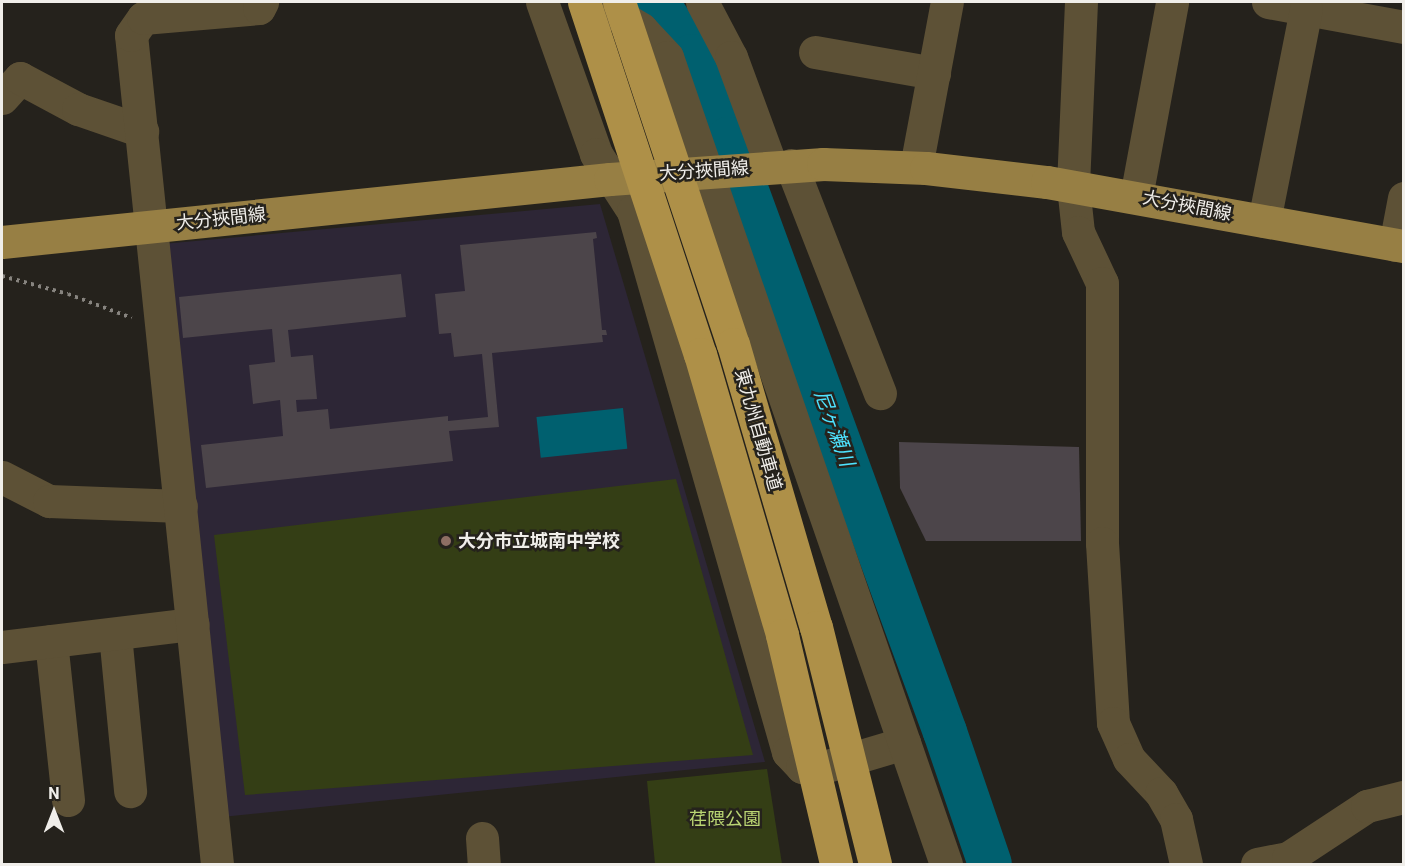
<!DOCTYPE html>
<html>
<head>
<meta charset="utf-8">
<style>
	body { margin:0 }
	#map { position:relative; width:1405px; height:866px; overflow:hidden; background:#25221c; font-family:Roboto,"Noto Sans JP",sans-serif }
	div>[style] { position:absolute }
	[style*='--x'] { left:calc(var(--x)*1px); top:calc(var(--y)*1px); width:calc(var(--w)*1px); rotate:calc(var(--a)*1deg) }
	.education>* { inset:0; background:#2d2636 }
	.green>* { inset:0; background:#343e15 }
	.water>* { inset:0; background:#00606f; transform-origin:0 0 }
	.river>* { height:44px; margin:-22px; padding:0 22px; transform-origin:22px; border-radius:22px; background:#00606f }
	.building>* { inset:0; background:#4c454a }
	.path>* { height:4px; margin-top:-2px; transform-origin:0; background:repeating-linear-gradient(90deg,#87847f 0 3px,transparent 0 7.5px) }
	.minor>* { height:33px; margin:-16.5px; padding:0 16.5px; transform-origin:16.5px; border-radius:16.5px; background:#5d5136 }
	.major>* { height:33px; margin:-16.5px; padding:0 16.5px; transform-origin:16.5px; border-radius:16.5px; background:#977f44 }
	.highway-bridge>* { height:33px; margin:-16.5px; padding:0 16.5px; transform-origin:16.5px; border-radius:16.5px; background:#ae9048 }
	.dots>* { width:16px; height:16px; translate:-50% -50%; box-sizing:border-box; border:3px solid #25221c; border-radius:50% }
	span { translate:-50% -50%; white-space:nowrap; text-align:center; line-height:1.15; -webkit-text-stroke:5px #25221c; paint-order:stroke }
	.street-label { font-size:18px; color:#f0eeea }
	.poi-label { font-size:18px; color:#f0eeea; font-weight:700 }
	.left { translate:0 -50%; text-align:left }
	.park-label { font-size:18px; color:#bad573 }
	.water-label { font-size:20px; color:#4ee3ff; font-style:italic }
	.frame { position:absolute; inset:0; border:3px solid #f0eeea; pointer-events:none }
	.north { position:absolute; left:24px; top:782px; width:60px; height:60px; -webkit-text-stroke:4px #25221c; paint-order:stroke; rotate:0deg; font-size:16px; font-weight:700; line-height:24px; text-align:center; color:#f0eeea }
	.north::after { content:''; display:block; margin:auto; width:21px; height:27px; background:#f0eeea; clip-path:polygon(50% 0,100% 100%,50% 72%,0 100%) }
</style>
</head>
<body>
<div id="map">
	<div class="education">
		<div style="clip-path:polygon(600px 204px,765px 762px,222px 817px,162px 244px)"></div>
	</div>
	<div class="green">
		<div style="clip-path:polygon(676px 479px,753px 755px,245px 795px,214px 535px)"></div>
		<div style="clip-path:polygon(767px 769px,782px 864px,655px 864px,647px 781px)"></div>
	</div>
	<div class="water">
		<div style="left:623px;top:408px;width:41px;height:87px;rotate:84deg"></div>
	</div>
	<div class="river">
		<div style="--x:657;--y:2;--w:64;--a:57.1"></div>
		<div style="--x:692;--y:56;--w:90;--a:66.6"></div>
		<div style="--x:728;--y:139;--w:631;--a:69.9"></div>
		<div style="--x:945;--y:732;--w:139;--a:71.2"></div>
	</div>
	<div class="building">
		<div style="clip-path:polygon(596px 232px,597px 238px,593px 239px,602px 330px,606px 330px,607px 335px,602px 335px,603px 342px,492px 353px,499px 427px,449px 431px,453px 461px,206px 488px,201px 445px,283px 436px,280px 400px,253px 404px,249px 365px,275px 362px,272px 329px,183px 338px,179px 297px,401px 274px,406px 317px,288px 330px,291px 357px,313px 355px,317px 399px,296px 400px,297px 412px,328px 409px,330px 429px,448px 416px,448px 421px,488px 417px,482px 354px,454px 357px,451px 333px,439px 334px,435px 294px,465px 291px,460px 245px)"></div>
		<div style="clip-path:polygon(899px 442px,1079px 447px,1081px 541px,926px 541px,900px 488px)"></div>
	</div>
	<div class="path">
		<div style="--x:2;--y:276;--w:68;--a:15.3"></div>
		<div style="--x:68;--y:294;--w:68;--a:20.6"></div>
	</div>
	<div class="minor">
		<div style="--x:542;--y:2;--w:161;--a:70.4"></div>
		<div style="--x:596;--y:154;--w:68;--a:57"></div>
		<div style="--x:633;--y:211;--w:563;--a:74.01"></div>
		<div style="--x:788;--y:752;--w:21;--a:47"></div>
		<div style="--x:802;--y:767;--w:15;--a:8"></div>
		<div style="--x:817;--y:769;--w:91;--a:-16.6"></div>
		<div style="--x:702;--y:2;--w:62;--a:62.2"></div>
		<div style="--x:731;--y:57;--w:116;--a:69.8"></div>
		<div style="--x:1081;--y:2;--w:184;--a:92.5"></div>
		<div style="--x:1073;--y:186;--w:46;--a:83.8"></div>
		<div style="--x:1078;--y:232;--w:56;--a:64.8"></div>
		<div style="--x:1102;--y:283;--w:260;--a:90"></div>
		<div style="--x:1102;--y:543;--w:180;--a:86.5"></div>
		<div style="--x:1113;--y:723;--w:39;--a:66"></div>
		<div style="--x:1129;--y:759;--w:47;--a:46.7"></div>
		<div style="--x:1161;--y:793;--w:30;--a:60"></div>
		<div style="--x:1176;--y:819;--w:46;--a:77.5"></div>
		<div style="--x:1268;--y:2;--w:138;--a:10.4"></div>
		<div style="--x:613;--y:12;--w:33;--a:31"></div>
		<div style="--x:641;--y:29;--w:38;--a:47"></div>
		<div style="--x:667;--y:57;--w:854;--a:70.93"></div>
		<div style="--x:815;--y:52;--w:121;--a:10"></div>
		<div style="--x:2;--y:98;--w:27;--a:-48"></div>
		<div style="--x:20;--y:78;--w:66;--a:28.1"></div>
		<div style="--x:78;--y:109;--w:68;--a:19"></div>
		<div style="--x:791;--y:165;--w:245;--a:68.7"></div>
		<div style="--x:916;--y:167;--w:168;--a:-79.4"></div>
		<div style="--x:1136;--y:197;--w:198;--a:-79.5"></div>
		<div style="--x:1264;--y:221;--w:216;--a:-78.8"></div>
		<div style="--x:1395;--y:245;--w:48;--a:-79.2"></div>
		<div style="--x:2;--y:477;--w:53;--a:27.1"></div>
		<div style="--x:49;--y:501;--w:132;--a:2.2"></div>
		<div style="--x:115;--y:634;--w:158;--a:84.5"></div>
		<div style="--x:51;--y:641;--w:160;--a:83.9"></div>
		<div style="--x:2;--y:647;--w:192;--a:-6.9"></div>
		<div style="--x:482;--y:838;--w:26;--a:86"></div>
		<div style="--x:217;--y:864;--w:833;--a:-95.92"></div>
		<div style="--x:131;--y:35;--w:21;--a:-55"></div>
		<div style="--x:143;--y:18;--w:116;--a:-4.9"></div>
		<div style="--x:259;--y:8;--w:7;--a:-63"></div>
		<div style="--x:1257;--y:864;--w:32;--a:-11"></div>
		<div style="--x:1288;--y:858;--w:95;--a:-33.4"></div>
		<div style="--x:1367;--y:806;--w:38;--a:-14"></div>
	</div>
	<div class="major">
		<div style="--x:2;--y:242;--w:611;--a:-5.92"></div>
		<div style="--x:610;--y:179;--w:214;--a:-4"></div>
		<div style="--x:823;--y:164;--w:103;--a:2.2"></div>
		<div style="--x:926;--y:168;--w:122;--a:6.6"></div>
		<div style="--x:1047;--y:182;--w:363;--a:10.2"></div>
	</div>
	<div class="highway-bridge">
		<div style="--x:584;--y:2;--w:371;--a:71.8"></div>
		<div style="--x:700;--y:354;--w:293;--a:73.7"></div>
		<div style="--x:782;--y:635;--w:235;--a:76.7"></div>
		<div style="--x:619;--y:2;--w:360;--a:71.6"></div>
		<div style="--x:733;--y:344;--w:295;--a:73.7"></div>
		<div style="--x:816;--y:627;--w:244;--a:76"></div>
	</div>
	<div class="dots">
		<div style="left:446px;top:541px;background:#8d6e63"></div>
	</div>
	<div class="street-label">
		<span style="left:704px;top:171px;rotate:-4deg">大分挾間線</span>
		<span style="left:1187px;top:206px;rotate:11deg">大分挾間線</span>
		<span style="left:221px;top:219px;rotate:-6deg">大分挾間線</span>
		<span style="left:758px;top:430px;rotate:74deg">東九州自動車道</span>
	</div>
	<div class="poi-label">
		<span class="left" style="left:458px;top:541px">大分市立城南中学校</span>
	</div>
	<div class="park-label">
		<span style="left:725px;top:819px">荏隈公園</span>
	</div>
	<div class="water-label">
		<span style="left:834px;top:428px;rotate:70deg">尼ヶ瀬川</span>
	</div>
	<div class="frame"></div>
	<div class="north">N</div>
</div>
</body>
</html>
